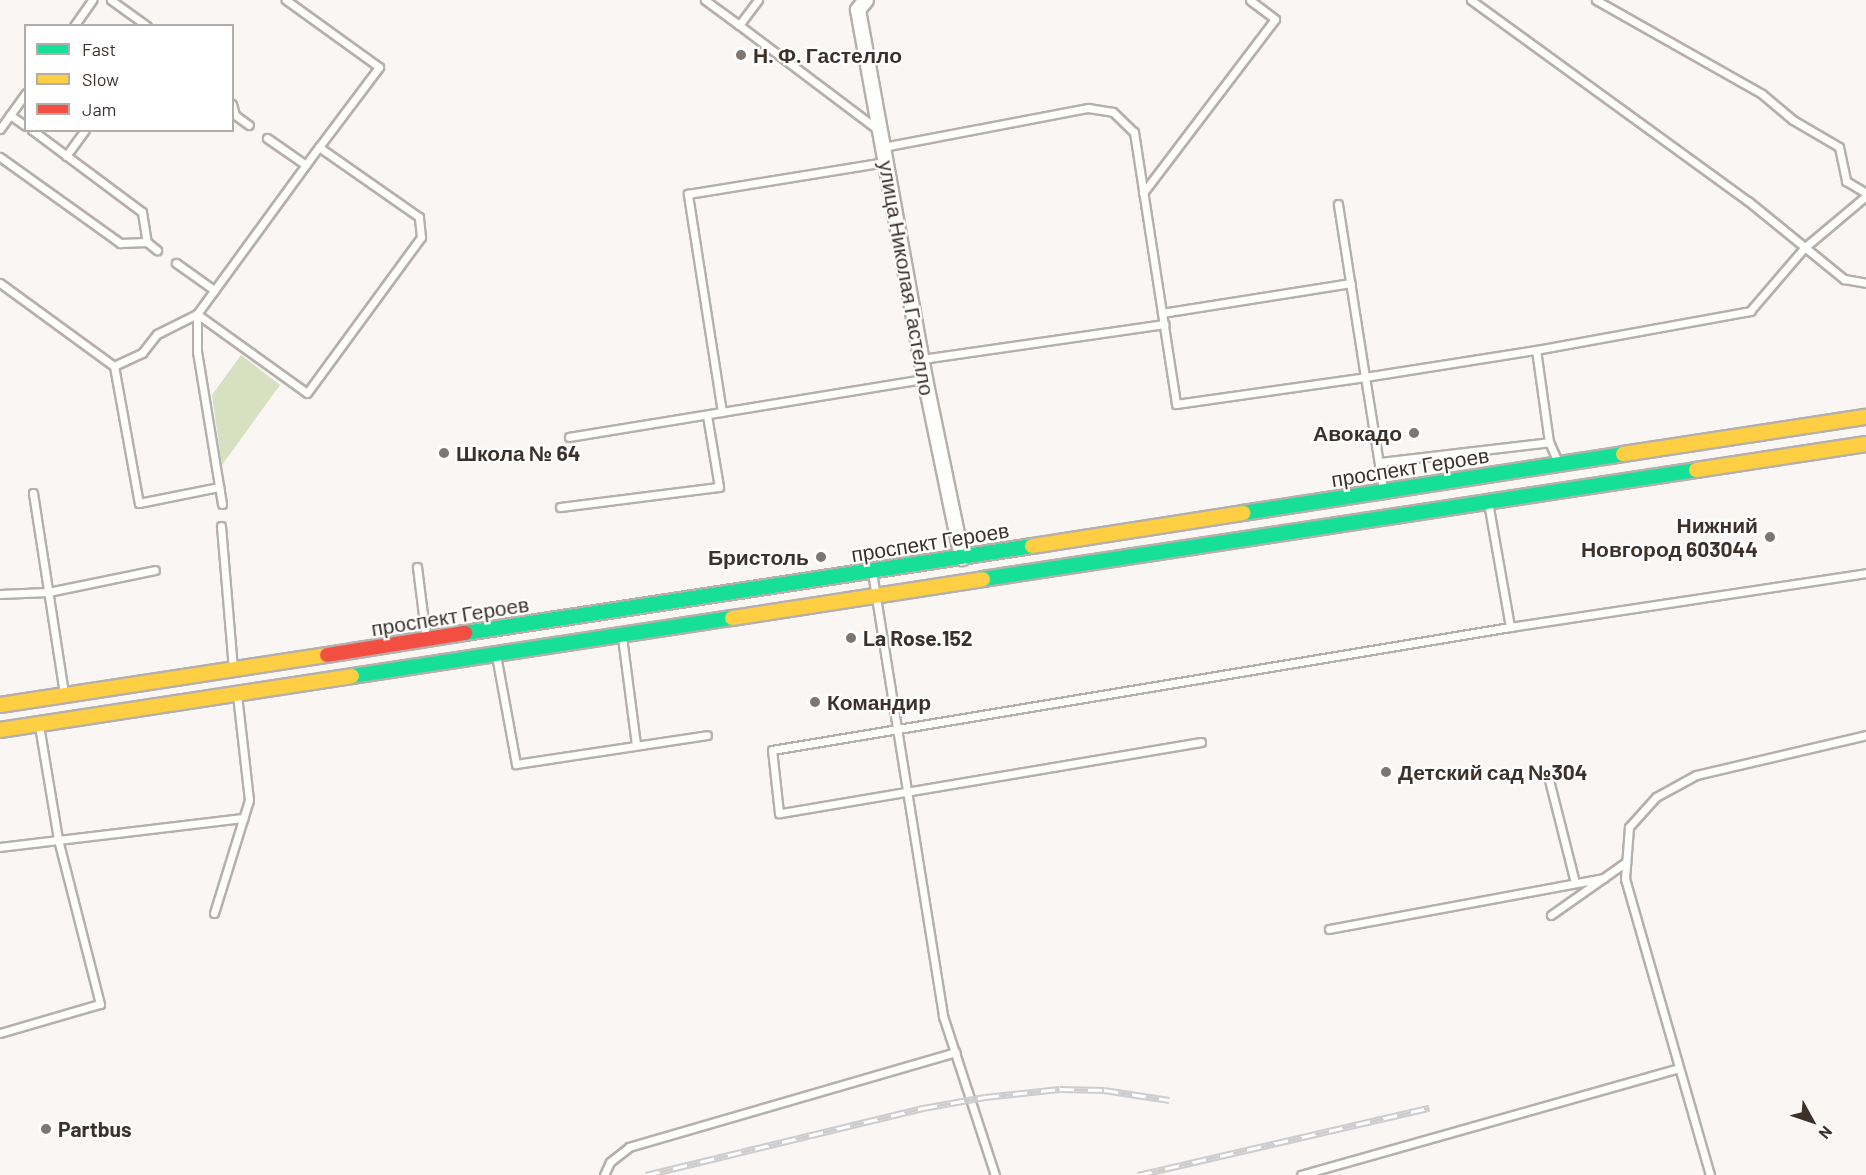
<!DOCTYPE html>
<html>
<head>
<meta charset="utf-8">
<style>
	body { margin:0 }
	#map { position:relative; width:1866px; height:1175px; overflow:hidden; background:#f9f6f4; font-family:Barlow,sans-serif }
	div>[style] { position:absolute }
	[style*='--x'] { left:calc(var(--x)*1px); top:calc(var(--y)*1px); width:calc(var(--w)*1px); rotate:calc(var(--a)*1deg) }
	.green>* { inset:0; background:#d8e0c2 }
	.roads { filter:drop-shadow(2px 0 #b6b0ac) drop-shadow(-2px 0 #b6b0ac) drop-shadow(0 2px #b6b0ac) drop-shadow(0 -2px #b6b0ac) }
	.lane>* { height:7px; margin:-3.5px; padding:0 3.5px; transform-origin:3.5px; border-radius:3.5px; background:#fefefd }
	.street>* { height:14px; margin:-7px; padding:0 7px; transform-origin:7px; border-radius:7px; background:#fefefd }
	.fast>* { height:14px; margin:-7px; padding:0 7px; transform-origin:7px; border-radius:7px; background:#16e098 }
	.slow>* { height:14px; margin:-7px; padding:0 7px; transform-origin:7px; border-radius:7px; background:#ffcf43 }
	.jam>* { height:14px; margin:-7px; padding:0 7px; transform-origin:7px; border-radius:7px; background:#f24e42 }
	.rail>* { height:7px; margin-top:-3.5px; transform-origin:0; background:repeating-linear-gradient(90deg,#fff 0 14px,#cecdcd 0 28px); box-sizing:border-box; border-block:2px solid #cecdcd }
	.dots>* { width:16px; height:16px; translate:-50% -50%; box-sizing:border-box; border:3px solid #fff; border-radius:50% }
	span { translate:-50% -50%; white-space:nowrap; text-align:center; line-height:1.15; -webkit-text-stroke:4.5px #fff; paint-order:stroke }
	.poi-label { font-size:21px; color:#3c312b; font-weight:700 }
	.left { translate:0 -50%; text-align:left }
	.right { translate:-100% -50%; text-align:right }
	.street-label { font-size:21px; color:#3c312b }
	.legend { position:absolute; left:24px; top:24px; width:210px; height:108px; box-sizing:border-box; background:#fff; border:2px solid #b1adaa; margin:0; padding:8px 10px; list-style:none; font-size:18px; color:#3c312b }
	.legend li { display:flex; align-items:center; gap:12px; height:30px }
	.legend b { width:30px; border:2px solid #b1adaa }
	.north { position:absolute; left:1782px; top:1091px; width:60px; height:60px; -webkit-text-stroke:4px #fff; paint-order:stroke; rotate:130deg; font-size:16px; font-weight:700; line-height:24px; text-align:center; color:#3c312b }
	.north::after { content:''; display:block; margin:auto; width:21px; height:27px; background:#3c312b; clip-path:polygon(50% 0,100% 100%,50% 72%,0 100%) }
</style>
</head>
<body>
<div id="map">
	<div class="green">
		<div style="clip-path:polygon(241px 355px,280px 385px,222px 465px,212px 395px)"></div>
	</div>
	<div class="roads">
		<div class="lane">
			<div style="--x:111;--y:0;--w:44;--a:35.8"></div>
			<div style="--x:705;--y:0;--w:42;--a:36.3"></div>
			<div style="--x:758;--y:0;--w:31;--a:127"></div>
			<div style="--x:739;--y:25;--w:173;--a:37"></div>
			<div style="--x:1471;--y:0;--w:342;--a:36"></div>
			<div style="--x:1748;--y:201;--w:124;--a:39.1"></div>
			<div style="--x:1844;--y:279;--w:22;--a:10"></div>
			<div style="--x:1596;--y:0;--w:191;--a:29.5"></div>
			<div style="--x:1762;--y:94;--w:40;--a:40"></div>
			<div style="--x:1793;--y:120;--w:53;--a:30.4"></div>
			<div style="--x:1839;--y:147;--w:35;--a:78"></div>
			<div style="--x:1846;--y:181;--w:23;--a:31"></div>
			<div style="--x:74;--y:26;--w:32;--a:-55"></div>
			<div style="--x:232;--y:104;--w:11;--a:75"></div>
			<div style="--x:235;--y:115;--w:17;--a:36"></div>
			<div style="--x:10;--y:115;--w:19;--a:35"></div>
			<div style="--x:0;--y:129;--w:44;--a:-54.2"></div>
			<div style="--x:32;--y:130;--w:137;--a:36.7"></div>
			<div style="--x:142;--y:212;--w:30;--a:81"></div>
			<div style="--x:267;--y:138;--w:47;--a:34.7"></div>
			<div style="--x:883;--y:147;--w:209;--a:-10.8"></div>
			<div style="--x:1088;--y:108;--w:25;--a:9"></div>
			<div style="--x:1113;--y:112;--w:29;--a:44"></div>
			<div style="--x:1134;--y:132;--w:275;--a:81.2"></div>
			<div style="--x:1176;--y:404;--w:191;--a:-8.1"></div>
			<div style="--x:1365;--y:377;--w:175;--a:-98.9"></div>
			<div style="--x:66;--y:156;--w:32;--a:-54"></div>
			<div style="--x:0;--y:157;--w:148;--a:35.6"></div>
			<div style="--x:120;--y:243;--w:27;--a:-2"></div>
			<div style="--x:147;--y:242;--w:13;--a:39"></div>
			<div style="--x:1143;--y:193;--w:218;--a:-52.8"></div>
			<div style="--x:1275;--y:19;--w:31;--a:-143"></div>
			<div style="--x:176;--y:263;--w:47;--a:35.4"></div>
			<div style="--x:0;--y:283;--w:141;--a:36.1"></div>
			<div style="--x:114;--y:366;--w:139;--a:79.7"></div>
			<div style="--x:139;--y:503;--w:82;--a:-11.3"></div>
			<div style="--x:1162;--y:313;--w:191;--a:-9"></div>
			<div style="--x:922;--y:359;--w:245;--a:-8.2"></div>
			<div style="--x:114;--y:366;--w:31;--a:-25"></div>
			<div style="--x:142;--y:353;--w:24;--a:-52"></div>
			<div style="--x:157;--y:334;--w:45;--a:-26.6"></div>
			<div style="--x:197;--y:314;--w:207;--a:-53.9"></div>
			<div style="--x:722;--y:412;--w:221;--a:-98.9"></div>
			<div style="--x:688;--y:194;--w:201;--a:-9.2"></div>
			<div style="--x:569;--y:437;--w:361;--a:-9.3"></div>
			<div style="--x:1380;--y:462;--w:170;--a:-6.7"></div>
			<div style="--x:1558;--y:462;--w:22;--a:-114"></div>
			<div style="--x:1549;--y:442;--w:93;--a:-98"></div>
			<div style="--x:1536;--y:350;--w:218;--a:-10.3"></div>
			<div style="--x:1750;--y:311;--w:83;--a:-49.4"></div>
			<div style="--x:1804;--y:248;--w:81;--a:-40"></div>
			<div style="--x:1383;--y:489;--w:113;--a:-99.1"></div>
			<div style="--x:1365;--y:377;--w:173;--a:-9"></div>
			<div style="--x:33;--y:493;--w:202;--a:81.2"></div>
			<div style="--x:1488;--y:502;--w:127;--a:80"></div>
			<div style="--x:222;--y:504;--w:154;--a:-99.3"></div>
			<div style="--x:197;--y:352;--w:38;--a:-90"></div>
			<div style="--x:197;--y:314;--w:135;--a:35.7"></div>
			<div style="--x:307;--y:393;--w:193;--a:-53.8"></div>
			<div style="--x:421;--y:237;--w:20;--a:-96"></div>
			<div style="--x:419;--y:217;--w:122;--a:-145"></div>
			<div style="--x:319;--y:147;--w:100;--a:-53.1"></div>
			<div style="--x:379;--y:67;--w:115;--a:-144.2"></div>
			<div style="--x:560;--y:507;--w:160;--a:-7.2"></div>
			<div style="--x:719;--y:487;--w:73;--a:-99.5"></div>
			<div style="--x:221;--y:526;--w:143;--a:85.2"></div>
			<div style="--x:417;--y:567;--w:72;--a:82.8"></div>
			<div style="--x:872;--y:572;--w:450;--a:80.9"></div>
			<div style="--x:943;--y:1016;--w:167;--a:71.9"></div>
			<div style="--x:0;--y:594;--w:48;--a:-2.4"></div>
			<div style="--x:48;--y:592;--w:109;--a:-11.6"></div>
			<div style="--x:622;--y:637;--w:109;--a:82.6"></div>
			<div style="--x:496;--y:655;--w:111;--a:79.6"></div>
			<div style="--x:516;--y:764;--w:193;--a:-8.6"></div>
			<div style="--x:1201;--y:742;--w:428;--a:170.4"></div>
			<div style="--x:779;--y:813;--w:63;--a:-96.3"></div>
			<div style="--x:772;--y:750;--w:748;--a:-9.46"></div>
			<div style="--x:1510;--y:627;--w:360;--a:-8.6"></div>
			<div style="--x:1548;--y:776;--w:110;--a:75.8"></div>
			<div style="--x:0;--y:847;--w:245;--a:-6.8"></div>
			<div style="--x:214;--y:913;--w:118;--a:-72.8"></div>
			<div style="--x:249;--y:800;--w:106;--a:-96.5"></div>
			<div style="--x:1551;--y:915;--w:92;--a:-35.2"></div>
			<div style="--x:1329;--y:929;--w:279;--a:-10.5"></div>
			<div style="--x:0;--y:1033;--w:104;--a:-16.2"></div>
			<div style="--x:100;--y:1004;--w:170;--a:-104.3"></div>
			<div style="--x:58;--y:839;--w:116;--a:-99.5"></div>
			<div style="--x:604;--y:1175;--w:14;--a:-65"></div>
			<div style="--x:610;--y:1162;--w:24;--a:-38"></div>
			<div style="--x:629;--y:1147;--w:340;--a:-16.2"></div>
			<div style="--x:1301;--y:1175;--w:392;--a:-15.8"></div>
			<div style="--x:1710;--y:1175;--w:308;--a:-106"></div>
			<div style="--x:1625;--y:879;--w:52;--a:-85.6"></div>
			<div style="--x:1629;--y:827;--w:40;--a:-48"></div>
			<div style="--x:1656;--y:797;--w:46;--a:-28.8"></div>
			<div style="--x:1696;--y:775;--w:175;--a:-13.2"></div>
		</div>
		<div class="street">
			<div style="--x:866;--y:0;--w:13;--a:129"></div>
			<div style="--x:858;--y:10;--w:375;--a:79.7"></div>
			<div style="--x:925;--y:379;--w:183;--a:78.3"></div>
		</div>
		<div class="fast">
			<div style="--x:1243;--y:513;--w:385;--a:-8.8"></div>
			<div style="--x:983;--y:579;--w:721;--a:-8.69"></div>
			<div style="--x:465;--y:633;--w:574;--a:-8.72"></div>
			<div style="--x:352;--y:676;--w:384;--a:-8.7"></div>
		</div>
		<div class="slow">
			<div style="--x:1623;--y:454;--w:246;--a:-8.7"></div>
			<div style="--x:1696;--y:470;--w:172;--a:-8.7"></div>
			<div style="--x:1032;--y:546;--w:214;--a:-8.9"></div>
			<div style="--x:732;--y:618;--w:254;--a:-8.8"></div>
			<div style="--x:0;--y:705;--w:331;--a:-8.7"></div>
			<div style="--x:0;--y:730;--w:356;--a:-8.7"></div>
		</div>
		<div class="jam">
			<div style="--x:327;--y:655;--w:140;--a:-9.1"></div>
		</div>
	</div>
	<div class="rail">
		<div style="--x:646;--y:1175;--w:285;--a:-13.6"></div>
		<div style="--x:923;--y:1108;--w:63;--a:-10.1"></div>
		<div style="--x:985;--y:1097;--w:75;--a:-6.1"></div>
		<div style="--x:1060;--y:1089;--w:44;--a:1.3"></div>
		<div style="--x:1104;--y:1090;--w:66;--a:8.7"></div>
		<div style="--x:1138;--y:1175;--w:299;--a:-13"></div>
	</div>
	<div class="dots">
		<div style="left:741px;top:55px;background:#7e7671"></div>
		<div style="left:1414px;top:433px;background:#7e7671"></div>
		<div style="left:444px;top:453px;background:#7e7671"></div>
		<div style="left:1770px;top:537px;background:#7e7671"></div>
		<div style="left:821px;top:557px;background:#7e7671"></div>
		<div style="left:851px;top:638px;background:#7e7671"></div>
		<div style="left:815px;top:702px;background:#7e7671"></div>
		<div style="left:1386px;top:772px;background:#7e7671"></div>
		<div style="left:46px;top:1129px;background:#7e7671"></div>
	</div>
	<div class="poi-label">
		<span class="left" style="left:753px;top:55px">Н. Ф. Гастелло</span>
		<span class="right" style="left:1402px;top:433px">Авокадо</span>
		<span class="left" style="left:456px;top:453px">Школа № 64</span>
		<span class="right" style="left:1758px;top:537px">Нижний<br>Новгород 603044</span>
		<span class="right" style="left:809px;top:557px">Бристоль</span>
		<span class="left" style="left:863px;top:638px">La Rose.152</span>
		<span class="left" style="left:827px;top:702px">Командир</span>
		<span class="left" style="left:1398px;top:772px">Детский сад №304</span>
		<span class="left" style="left:58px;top:1129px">Partbus</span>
	</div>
	<div class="street-label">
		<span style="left:907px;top:278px;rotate:80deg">улица Николая Гастелло</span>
		<span style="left:1410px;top:467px;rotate:-9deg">проспект Героев</span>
		<span style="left:930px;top:542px;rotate:-9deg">проспект Героев</span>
		<span style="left:450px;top:616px;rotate:-9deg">проспект Героев</span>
	</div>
	<ul class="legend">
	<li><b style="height:8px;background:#16e098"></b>Fast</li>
	<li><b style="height:8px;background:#ffcf43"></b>Slow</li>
	<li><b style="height:8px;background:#f24e42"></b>Jam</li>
	</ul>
	<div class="north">N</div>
</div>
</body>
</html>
